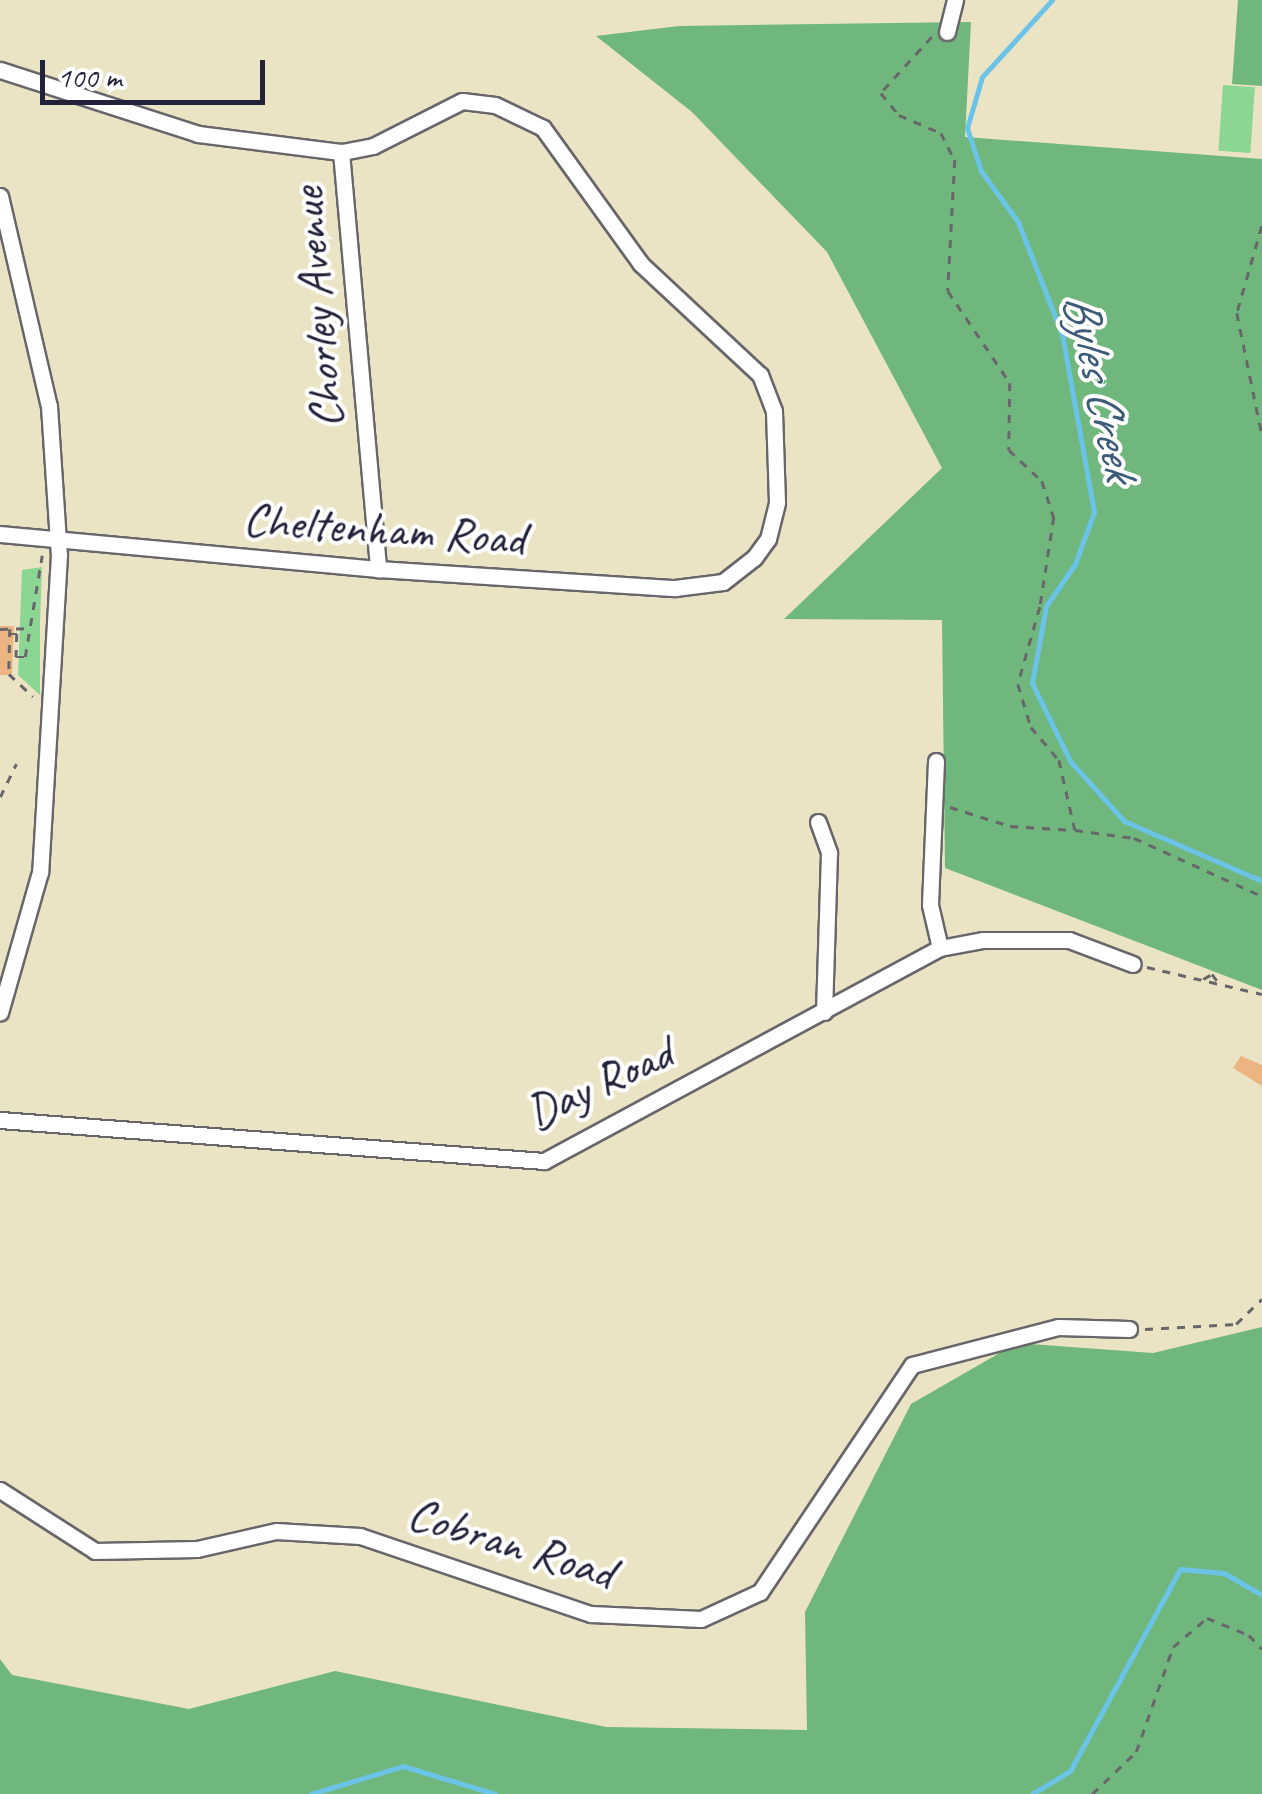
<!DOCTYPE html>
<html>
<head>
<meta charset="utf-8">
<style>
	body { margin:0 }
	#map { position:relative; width:1262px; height:1794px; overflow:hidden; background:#ebe4c4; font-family:Caveat,sans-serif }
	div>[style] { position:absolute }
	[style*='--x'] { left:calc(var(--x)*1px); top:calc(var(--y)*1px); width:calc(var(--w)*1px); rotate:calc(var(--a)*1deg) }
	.green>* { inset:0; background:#8bd693; transform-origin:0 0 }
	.forest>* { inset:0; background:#70b77d }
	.stream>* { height:5px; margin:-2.5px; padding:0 2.5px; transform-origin:2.5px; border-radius:2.5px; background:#6bc4e8 }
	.building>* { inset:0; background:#ebb480 }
	.path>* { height:2.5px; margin-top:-1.25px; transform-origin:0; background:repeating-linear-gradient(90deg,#68666b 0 8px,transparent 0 16px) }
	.roads { filter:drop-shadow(2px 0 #68666b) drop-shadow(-2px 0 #68666b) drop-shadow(0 2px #68666b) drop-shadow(0 -2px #68666b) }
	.street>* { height:15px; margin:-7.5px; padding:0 7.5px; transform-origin:7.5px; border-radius:7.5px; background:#fff }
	span { translate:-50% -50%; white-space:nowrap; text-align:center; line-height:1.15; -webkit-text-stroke:8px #fff; paint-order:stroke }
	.street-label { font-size:48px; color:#22223b }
	.water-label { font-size:50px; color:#3c5b78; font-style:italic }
	.scale { position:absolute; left:40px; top:60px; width:225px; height:45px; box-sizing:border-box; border:5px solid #22223b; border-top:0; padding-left:12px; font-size:30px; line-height:35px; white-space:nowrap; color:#22223b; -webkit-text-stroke:8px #fff; paint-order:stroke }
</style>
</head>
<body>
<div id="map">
	<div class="green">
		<div style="left:1223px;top:85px;width:32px;height:66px;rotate:4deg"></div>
		<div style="clip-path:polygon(42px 567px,40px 622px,40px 695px,18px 675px,22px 570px)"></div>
	</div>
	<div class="forest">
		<div style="clip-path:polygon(1238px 0,1262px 0,1262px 86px,1232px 84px)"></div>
		<div style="clip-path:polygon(971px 22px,965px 137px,1262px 159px,1262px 990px,945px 868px,942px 620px,784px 619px,942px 468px,827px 252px,692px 112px,596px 36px,679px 26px)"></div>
		<div style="clip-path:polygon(1262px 1327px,1262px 1794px,0 1794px,0 1659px,12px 1675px,189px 1709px,335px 1671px,606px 1727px,807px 1730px,805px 1612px,911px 1404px,1017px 1343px,1153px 1353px)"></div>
	</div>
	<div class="stream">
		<div style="--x:1052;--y:0;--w:104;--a:132.3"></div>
		<div style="--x:982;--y:77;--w:53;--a:106.4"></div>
		<div style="--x:967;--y:128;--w:45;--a:72"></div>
		<div style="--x:981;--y:171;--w:63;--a:54"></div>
		<div style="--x:1018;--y:222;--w:120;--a:68.6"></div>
		<div style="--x:1062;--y:334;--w:181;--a:79.8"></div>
		<div style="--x:1094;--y:512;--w:55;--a:110.1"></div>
		<div style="--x:1075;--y:564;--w:51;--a:124.6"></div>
		<div style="--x:1046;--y:606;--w:78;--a:100.3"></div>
		<div style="--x:1032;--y:683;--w:87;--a:64"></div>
		<div style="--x:1070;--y:761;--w:81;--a:48"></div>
		<div style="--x:1124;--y:821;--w:150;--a:23.5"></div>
		<div style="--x:311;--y:1794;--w:96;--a:-16.9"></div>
		<div style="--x:403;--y:1766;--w:96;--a:16.9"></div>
		<div style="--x:1032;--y:1794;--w:44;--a:-31.2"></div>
		<div style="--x:1070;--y:1771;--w:230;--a:-61.4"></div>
		<div style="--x:1180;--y:1569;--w:44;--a:5.2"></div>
		<div style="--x:1224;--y:1573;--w:44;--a:30.1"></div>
	</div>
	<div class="building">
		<div style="clip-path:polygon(0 626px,14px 626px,12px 675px,0 675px)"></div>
		<div style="clip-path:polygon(1241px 1056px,1262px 1065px,1262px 1086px,1233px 1068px)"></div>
	</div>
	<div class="path">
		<div style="--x:932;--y:37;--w:76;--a:132.3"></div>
		<div style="--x:881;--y:93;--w:28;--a:51"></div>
		<div style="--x:899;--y:115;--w:46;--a:23.2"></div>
		<div style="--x:941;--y:133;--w:30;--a:63"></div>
		<div style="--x:955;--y:160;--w:131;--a:93.1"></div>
		<div style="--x:948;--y:291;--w:111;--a:56"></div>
		<div style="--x:1010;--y:383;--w:67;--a:90.9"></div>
		<div style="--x:1009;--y:450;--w:45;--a:43.2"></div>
		<div style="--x:1042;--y:481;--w:38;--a:72"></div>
		<div style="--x:1054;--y:517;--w:91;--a:98.8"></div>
		<div style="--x:1040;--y:607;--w:80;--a:105.9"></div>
		<div style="--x:1018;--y:684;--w:45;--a:73.2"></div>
		<div style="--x:1031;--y:727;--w:43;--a:49.7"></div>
		<div style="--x:1059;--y:760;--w:72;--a:77.1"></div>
		<div style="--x:1075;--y:830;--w:60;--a:7.7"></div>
		<div style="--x:1134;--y:838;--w:141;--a:24.4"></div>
		<div style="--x:1262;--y:226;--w:91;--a:106"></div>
		<div style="--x:1237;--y:313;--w:125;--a:78.4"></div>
		<div style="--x:0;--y:629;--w:24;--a:-2"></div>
		<div style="--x:10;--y:629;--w:45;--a:91.3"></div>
		<div style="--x:9;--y:674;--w:33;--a:43"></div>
		<div style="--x:10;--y:634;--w:7;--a:0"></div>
		<div style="--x:17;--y:634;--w:23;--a:92"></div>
		<div style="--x:16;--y:657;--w:9;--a:0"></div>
		<div style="--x:25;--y:657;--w:103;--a:-80.5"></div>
		<div style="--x:0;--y:797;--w:37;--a:-64"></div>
		<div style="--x:950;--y:807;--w:63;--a:17.6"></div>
		<div style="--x:1010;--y:826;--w:64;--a:3.6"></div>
		<div style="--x:1147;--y:967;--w:118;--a:13.2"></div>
		<div style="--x:1203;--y:979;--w:10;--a:-29"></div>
		<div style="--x:1212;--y:974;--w:11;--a:52"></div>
		<div style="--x:1145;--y:1329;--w:91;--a:-3.1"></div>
		<div style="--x:1236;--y:1324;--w:36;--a:-44"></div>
		<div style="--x:1092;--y:1794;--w:61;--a:-43.7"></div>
		<div style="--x:1136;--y:1752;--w:111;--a:-70.6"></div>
		<div style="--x:1173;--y:1647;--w:45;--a:-40.5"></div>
		<div style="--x:1207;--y:1618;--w:45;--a:22"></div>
		<div style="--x:1249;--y:1635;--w:19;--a:47"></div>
	</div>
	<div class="roads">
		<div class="street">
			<div style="--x:947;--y:32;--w:33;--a:-76"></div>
			<div style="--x:0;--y:70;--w:208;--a:17.9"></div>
			<div style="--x:198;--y:134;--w:144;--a:7.2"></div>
			<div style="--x:341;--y:152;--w:419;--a:84.9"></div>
			<div style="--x:0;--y:196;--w:216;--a:76.9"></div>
			<div style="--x:49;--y:406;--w:149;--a:86.2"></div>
			<div style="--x:59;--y:555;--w:318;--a:93.4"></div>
			<div style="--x:40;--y:872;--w:146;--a:105.9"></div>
			<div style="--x:0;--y:534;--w:380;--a:5.3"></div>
			<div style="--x:378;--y:569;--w:298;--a:3.7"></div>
			<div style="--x:675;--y:588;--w:48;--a:-7.1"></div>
			<div style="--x:723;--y:582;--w:39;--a:-38"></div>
			<div style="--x:754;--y:558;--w:24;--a:-54"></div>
			<div style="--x:768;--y:539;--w:38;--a:-76"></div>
			<div style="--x:777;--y:502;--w:91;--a:-91.9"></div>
			<div style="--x:774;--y:411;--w:39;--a:-111"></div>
			<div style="--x:760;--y:375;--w:163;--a:-137"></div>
			<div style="--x:641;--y:264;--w:168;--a:-125.8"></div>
			<div style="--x:543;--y:128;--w:53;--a:-154.4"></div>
			<div style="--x:495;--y:105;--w:33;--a:-173"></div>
			<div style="--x:462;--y:101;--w:100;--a:153.2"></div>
			<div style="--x:373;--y:146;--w:33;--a:169"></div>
			<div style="--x:936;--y:761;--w:144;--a:92.4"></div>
			<div style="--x:930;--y:905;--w:44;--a:76.9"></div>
			<div style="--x:818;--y:822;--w:33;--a:70"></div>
			<div style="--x:829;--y:853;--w:159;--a:91.8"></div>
			<div style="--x:0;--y:1120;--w:546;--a:4.31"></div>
			<div style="--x:544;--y:1161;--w:450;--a:-28.3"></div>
			<div style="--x:940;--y:948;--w:44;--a:-10.5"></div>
			<div style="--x:983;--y:940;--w:86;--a:0"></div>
			<div style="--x:1069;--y:940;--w:68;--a:20.6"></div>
			<div style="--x:0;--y:1490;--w:113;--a:32.7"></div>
			<div style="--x:95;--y:1551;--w:102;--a:-1.1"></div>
			<div style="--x:197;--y:1549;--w:81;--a:-12.8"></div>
			<div style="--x:276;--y:1531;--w:84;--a:3.4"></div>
			<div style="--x:360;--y:1536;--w:244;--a:18.7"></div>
			<div style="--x:591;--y:1614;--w:110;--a:2.6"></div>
			<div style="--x:701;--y:1619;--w:65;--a:-24.6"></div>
			<div style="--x:760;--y:1592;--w:273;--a:-56.2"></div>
			<div style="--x:912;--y:1365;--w:151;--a:-14.6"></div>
			<div style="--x:1058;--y:1327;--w:71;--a:1.6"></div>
		</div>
	</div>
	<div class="street-label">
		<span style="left:317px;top:308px;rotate:-95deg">Chorley Avenue</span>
		<span style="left:384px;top:529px;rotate:4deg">Cheltenham Road</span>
		<span style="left:599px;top:1083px;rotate:-25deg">Day Road</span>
		<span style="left:511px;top:1543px;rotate:17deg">Cobran Road</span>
	</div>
	<div class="water-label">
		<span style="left:1101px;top:386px;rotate:77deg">Byles Creek</span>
	</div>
	<div class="scale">100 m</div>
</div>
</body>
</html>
